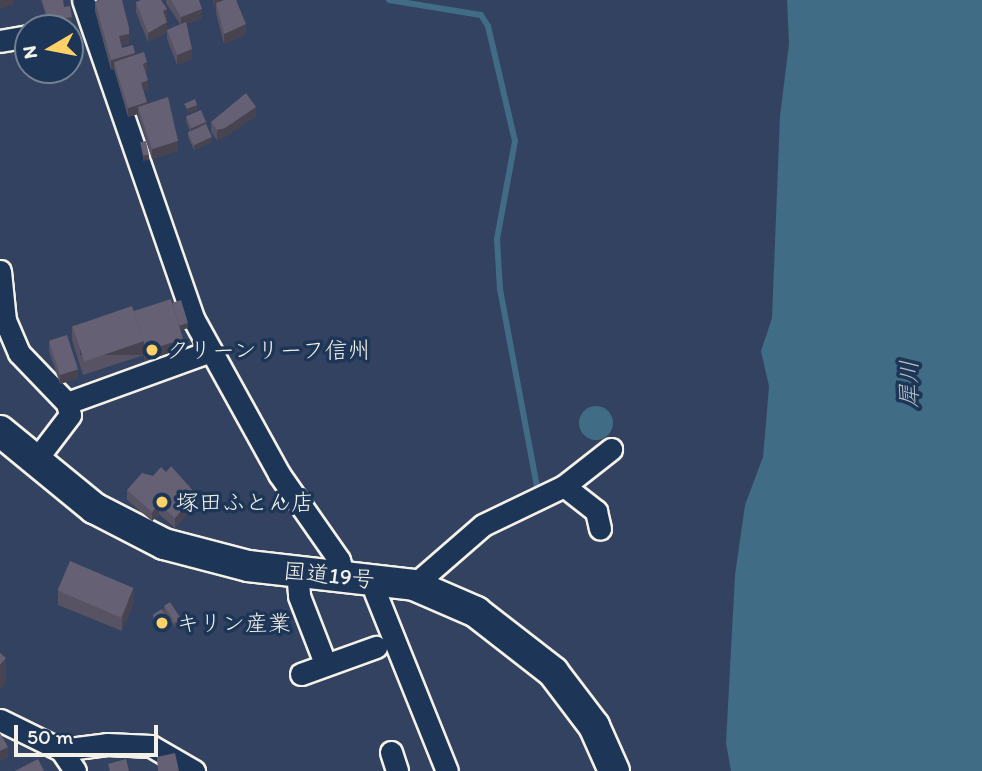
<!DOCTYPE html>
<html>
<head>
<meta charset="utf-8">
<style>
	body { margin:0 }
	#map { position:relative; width:982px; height:771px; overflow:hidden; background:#334260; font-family:Itim,"Klee One",sans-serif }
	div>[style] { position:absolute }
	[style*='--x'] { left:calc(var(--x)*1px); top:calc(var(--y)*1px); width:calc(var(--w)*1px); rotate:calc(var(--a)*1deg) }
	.water>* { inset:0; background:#406c85 }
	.round { border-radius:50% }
	.stream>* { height:6px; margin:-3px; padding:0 3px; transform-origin:3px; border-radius:3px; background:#406c85 }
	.roads { filter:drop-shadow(2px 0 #f4f1e8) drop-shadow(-2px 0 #f4f1e8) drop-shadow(0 2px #f4f1e8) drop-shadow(0 -2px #f4f1e8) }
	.minor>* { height:21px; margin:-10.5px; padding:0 10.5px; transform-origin:10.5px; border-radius:10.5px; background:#1d3557 }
	.highway>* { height:30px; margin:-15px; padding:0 15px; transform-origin:15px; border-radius:15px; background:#1d3557 }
	.wall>* { inset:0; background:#575364 }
	.shaded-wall>* { inset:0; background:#474351; transform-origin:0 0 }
	.building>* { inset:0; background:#656074; transform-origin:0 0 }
	.dots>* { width:19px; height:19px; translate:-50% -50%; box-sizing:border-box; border:4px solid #1d3557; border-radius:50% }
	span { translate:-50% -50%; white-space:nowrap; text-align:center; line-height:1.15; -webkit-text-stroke:7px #1d3557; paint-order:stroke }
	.poi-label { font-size:23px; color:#f4f1e8 }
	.left { translate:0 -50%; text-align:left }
	.street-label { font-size:23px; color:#f4f1e8 }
	.water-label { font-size:24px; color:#b5c2c5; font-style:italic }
	.north { position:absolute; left:14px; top:14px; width:70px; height:70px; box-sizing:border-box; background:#1d3557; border:2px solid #738091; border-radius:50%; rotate:260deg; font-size:19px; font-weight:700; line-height:28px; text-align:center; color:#f4f1e8 }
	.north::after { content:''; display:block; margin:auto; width:24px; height:32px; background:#ffd166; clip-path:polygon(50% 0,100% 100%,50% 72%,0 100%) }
	.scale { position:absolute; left:14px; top:725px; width:144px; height:32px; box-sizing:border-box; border:4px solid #f4f1e8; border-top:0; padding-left:9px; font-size:21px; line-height:24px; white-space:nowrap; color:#f4f1e8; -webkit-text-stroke:5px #1d3557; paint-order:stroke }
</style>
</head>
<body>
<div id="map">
	<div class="water">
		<div style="clip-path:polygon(787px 0,982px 0,982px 771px,731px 771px,726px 743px,735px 575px,745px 505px,763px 457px,766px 423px,769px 386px,761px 351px,772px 318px,780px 116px,789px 44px)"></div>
		<div class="round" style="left:579px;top:406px;width:34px;height:34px"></div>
	</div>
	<div class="stream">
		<div style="--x:389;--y:0;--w:93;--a:9.3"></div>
		<div style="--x:481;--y:15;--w:13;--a:58"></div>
		<div style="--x:488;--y:26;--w:118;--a:76.8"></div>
		<div style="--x:515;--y:141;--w:100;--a:100.4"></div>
		<div style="--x:497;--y:239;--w:50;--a:86.6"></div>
		<div style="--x:500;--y:289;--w:208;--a:79.4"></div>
	</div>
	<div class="roads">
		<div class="minor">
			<div style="--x:83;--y:0;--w:336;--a:70.9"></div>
			<div style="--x:193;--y:318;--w:178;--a:61.1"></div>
			<div style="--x:279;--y:474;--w:105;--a:55.1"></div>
			<div style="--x:339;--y:560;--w:17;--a:73"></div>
			<div style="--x:0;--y:41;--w:28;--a:-10"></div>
			<div style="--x:0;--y:271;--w:49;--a:84.2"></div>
			<div style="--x:5;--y:320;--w:36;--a:67"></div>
			<div style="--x:19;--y:353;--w:69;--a:46.2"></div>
			<div style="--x:67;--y:403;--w:12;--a:76"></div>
			<div style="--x:70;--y:415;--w:58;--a:127.3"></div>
			<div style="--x:67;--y:403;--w:153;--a:-19.9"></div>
			<div style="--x:564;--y:486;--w:41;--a:38"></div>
			<div style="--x:596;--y:511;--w:18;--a:77"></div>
			<div style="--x:297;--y:571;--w:25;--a:85"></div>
			<div style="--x:299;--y:596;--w:72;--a:68.8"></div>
			<div style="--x:414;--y:585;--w:91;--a:-41"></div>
			<div style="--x:483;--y:525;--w:90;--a:-25.7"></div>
			<div style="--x:564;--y:486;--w:60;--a:-38.2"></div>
			<div style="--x:375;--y:592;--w:193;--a:68.1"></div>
			<div style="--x:301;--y:674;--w:80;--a:-19.8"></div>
			<div style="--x:0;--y:720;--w:68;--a:26.2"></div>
			<div style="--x:61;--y:750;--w:25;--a:56"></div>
			<div style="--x:61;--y:750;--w:46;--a:-7.4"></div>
			<div style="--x:107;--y:744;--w:44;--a:2.6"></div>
			<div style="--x:151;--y:746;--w:50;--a:30.2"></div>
			<div style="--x:391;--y:752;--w:20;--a:72"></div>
		</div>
		<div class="highway">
			<div style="--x:0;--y:431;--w:122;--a:39.3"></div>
			<div style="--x:94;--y:508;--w:79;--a:27.2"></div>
			<div style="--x:164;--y:544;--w:87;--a:14.7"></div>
			<div style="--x:248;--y:566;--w:167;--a:6.5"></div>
			<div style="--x:414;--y:585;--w:68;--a:23.5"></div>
			<div style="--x:476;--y:612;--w:98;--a:37.9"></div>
			<div style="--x:553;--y:672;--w:68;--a:52.8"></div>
			<div style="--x:594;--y:726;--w:49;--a:66"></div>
		</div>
	</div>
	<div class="wall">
		<div style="clip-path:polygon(41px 0,63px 0,64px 7px,72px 22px,49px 26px)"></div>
		<div style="clip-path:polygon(166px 0,171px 0,202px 18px,187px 24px,192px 59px,177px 65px,167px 39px,167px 32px,148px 42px,136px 12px,136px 2px,167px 19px,166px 19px,167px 30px,180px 24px,166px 3px)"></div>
		<div style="clip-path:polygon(213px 0,236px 0,246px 34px,224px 44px,216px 13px,216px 6px,214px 6px)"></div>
		<div style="clip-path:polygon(95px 1px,129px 38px,129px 43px,121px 45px,122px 48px,135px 55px,147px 72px,146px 72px,148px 90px,143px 91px,147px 104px,178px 151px,152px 159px,138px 114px,128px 117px,114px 69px,111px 70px,95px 11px)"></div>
		<div style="clip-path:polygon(36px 17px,46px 21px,46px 26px,37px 28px)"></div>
		<div style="clip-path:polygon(186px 116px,206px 125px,212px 142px,194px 150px,188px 137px,188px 132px,190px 131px,186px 121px)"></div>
		<div style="clip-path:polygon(256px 116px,225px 137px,217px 140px,211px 132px,211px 122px)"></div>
		<div style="clip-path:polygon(172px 303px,188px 328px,180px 330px,183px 348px,145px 361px,144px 355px,83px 375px,72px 340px,72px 326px,134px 311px)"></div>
		<div style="clip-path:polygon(49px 341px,78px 378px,60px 384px,49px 351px)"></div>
		<div style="clip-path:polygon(127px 490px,196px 504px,175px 528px,159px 514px,152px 521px,127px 500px)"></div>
		<div style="clip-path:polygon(58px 591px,134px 602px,122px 631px,58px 605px)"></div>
		<div style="clip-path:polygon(164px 606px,181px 624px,175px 627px,164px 611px)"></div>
		<div style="clip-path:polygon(153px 615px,170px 627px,161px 633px,153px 620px)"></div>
	</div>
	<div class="shaded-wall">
		<div style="clip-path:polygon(0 0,13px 0,13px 5px,0 9px)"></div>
		<div style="clip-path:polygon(214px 0,231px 0,214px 6px)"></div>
		<div style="clip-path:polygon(167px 9px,167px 19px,163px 21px,163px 11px)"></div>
		<div style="clip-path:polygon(202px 9px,202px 18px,181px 27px,181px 17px)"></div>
		<div style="left:72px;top:17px;width:5px;height:23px;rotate:90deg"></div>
		<div style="clip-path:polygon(167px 22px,167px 32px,148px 42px,148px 33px)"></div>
		<div style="clip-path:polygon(246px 24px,246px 34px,224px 44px,224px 34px)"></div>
		<div style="clip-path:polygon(129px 28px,129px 43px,119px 46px,119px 36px)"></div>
		<div style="clip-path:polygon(192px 49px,192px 59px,177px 65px,177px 55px)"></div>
		<div style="clip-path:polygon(135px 53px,135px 63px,114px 62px,114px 69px,111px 70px,111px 60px)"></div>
		<div style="clip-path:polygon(147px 62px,147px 72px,143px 73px,143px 64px)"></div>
		<div style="clip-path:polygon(148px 80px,148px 90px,141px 92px,141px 83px)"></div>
		<div style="clip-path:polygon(147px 102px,147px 111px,138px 107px,138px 114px,128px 117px,128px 108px)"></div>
		<div style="clip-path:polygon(197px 105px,197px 110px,187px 114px,187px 109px)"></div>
		<div style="clip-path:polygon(256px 107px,256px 116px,225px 137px,217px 140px,217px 130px)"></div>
		<div style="clip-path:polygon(206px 122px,206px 127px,191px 133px,191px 128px)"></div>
		<div style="clip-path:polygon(212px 137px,212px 142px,194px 150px,194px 145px)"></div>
		<div style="clip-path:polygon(178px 141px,178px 151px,152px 159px,152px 149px)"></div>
		<div style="clip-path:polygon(149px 155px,149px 160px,143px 161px,143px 156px)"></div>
		<div style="clip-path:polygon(188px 323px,188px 328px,178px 331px,178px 326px)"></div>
		<div style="clip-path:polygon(183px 339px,183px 348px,145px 361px,145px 351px)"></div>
		<div style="left:144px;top:341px;width:14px;height:64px;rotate:90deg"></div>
		<div style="clip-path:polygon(78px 369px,78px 378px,60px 384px,60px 375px)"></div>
		<div style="clip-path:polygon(196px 494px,196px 504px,175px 528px,175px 518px)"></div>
		<div style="clip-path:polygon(159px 504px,159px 514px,152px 521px,152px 512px)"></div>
		<div style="clip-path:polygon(134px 588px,134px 602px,122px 631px,122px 617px)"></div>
		<div style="clip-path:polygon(181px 619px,181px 624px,175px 627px,175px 623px)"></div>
		<div style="clip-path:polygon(170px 622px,170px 627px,161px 633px,161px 628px)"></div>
		<div style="clip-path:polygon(6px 658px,6px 683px,0 690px,0 665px)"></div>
		<div style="clip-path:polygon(8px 747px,8px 757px,0 761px,0 751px)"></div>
	</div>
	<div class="building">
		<div style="clip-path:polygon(42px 0,63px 0,64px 7px,70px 6px,72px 17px,49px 21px)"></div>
		<div style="clip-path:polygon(100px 0,122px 0,129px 28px,129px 34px,119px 36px,122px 48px,133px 45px,135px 53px,111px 60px,95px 1px)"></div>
		<div style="clip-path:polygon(141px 0,161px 0,167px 9px,163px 11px,167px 22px,148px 33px,136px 2px)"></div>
		<div style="clip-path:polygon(171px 0,199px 0,202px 9px,181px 17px)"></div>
		<div style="clip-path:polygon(224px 0,236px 0,246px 24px,224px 34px,216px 3px)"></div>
		<div style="clip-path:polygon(45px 16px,46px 21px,37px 23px,36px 17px)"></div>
		<div style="clip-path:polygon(186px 22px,192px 49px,177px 55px,167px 30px)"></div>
		<div style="clip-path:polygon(144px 52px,147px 62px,143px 64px,148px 80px,141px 83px,147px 102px,128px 108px,114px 62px)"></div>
		<div style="clip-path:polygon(246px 93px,256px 107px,225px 128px,217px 130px,211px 122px)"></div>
		<div style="clip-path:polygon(168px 97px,178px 141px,152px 149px,138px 107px)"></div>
		<div style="clip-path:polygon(195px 99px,197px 105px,187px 109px,184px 104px)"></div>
		<div style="left:201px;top:110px;width:13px;height:16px;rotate:67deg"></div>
		<div style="left:206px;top:124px;width:14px;height:20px;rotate:65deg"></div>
		<div style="left:146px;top:141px;width:14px;height:6px;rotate:78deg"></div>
		<div style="clip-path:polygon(171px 299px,183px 339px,145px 351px,144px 341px,134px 311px)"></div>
		<div style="left:181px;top:300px;width:24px;height:9px;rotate:73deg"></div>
		<div style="left:132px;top:306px;width:37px;height:63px;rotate:71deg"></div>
		<div style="left:67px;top:335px;width:36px;height:19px;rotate:72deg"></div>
		<div style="clip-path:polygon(171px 466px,196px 494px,175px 518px,159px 504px,152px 512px,127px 490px,142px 473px,153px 476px,161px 467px,166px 472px)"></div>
		<div style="left:70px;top:561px;width:69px;height:32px;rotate:23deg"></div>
		<div style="left:170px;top:602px;width:20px;height:7px;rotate:57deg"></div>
		<div style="left:162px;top:609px;width:15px;height:11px;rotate:58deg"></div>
		<div style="clip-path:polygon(0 653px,6px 658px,0 665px)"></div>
		<div style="clip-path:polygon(0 733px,8px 747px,0 751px)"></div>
		<div style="clip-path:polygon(175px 753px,179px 771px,158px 771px,157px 757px)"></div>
		<div style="clip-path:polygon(38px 759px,44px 771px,15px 771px)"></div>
		<div style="clip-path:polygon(126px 759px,129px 771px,110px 771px,108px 764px)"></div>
	</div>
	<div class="dots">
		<div style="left:152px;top:350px;background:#ffd166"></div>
		<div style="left:162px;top:502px;background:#ffd166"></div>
		<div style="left:162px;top:623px;background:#ffd166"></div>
	</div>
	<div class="poi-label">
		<span class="left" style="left:166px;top:350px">クリーンリーフ信州</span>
		<span class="left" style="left:176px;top:502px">塚田ふとん店</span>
		<span class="left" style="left:176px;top:623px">キリン産業</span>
	</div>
	<div class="street-label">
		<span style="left:329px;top:575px;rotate:6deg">国道19号</span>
	</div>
	<div class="water-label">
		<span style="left:909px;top:384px;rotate:-90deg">犀川</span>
	</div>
	<div class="north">N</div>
	<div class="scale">50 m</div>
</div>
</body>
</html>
